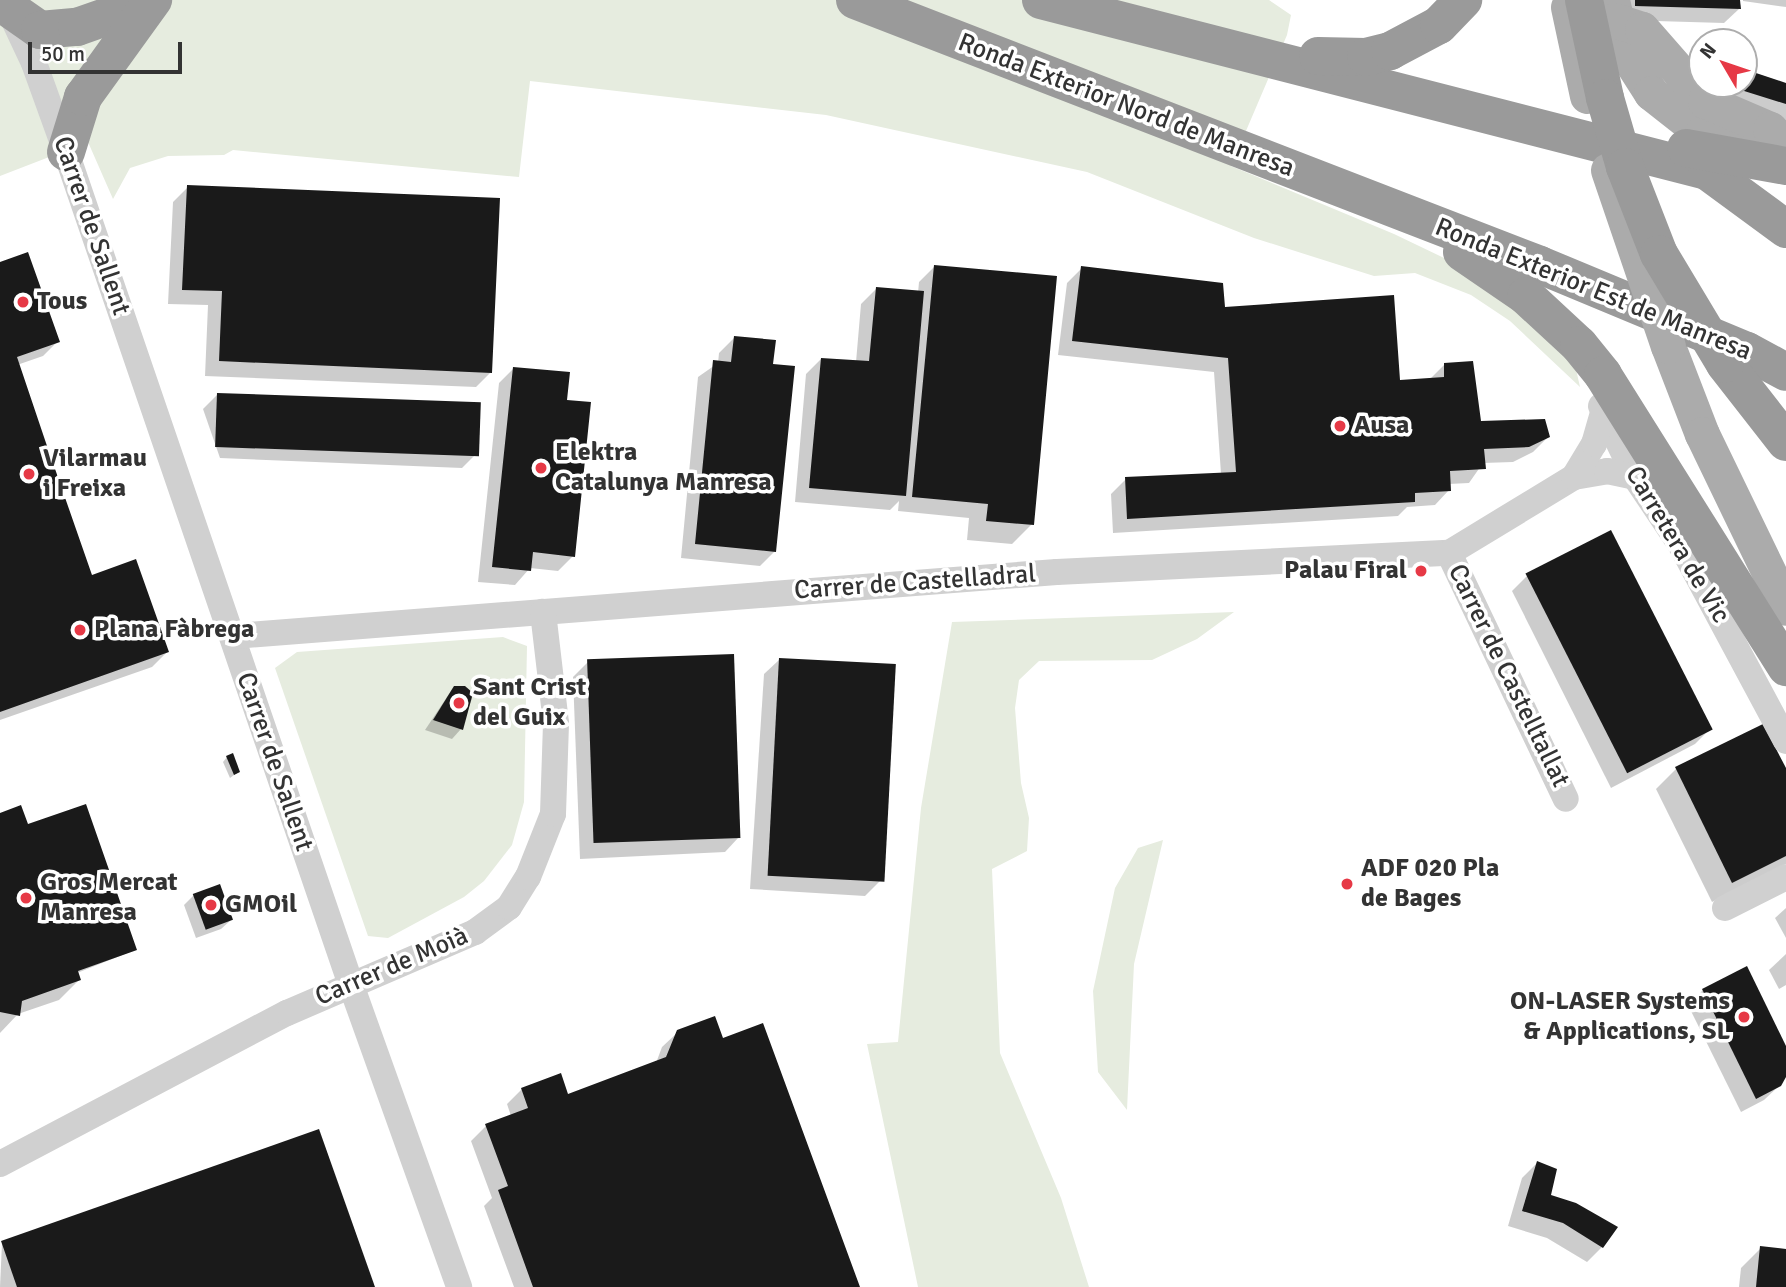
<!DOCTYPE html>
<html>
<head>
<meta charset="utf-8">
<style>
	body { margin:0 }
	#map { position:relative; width:1786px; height:1287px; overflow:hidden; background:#fff; font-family:Signika,sans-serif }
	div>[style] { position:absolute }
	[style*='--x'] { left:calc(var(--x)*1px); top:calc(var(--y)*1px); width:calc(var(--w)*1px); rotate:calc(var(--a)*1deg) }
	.green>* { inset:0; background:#e6ecdf }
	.shadow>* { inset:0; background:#0003 }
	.building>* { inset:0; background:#1a1a1a; transform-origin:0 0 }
	.minor>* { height:26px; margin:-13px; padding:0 13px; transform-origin:13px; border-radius:13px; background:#d0d0d0 }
	.major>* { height:35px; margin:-17.5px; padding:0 17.5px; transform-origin:17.5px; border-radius:17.5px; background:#ababab }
	.highway>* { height:38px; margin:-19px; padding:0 19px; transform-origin:19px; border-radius:19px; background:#9a9a9a }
	.major-bridge>* { height:35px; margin:-17.5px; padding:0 17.5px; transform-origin:17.5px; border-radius:17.5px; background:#ababab }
	.highway-bridge>* { height:38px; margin:-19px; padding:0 19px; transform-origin:19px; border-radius:19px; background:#9a9a9a }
	.dots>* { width:19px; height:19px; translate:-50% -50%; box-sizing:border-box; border:4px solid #fff; border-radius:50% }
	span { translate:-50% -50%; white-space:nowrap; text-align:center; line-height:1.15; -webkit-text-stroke:7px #fff; paint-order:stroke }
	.street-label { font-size:26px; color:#333 }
	.poi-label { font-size:26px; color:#333; font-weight:700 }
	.left { translate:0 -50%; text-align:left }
	.right { translate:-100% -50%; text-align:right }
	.north { position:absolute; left:1688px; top:28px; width:70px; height:70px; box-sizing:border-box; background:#fff; border:2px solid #adadad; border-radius:50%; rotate:309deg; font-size:19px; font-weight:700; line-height:28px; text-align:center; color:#333 }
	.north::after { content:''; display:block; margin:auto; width:24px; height:32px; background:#e63946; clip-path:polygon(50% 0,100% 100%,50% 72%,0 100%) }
	.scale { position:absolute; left:28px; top:42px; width:154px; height:32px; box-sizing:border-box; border:4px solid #333; border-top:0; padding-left:9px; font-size:21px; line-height:24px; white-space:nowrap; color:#333; -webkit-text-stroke:5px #fff; paint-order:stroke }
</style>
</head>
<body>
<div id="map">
	<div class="green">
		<div style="clip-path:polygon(0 0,1269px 0,1291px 15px,1287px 35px,1231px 166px,1394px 234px,1465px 268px,1573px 356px,1580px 387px,1510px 321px,1471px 295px,1415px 273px,1374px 276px,1254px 238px,1087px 172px,826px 115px,530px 81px,519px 177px,233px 150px,224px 155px,168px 156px,130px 168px,113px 199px,88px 142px,0 176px)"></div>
		<div style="clip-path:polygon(1234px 612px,1197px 639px,1152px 660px,1039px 661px,1019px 680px,1015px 708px,1021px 783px,1029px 818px,1027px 851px,992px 869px,1000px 1053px,1061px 1198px,1089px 1287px,918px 1287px,867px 1044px,898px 1042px,921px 808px,952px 622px)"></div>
		<div style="clip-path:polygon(503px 637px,527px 646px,524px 802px,512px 845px,484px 881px,464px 897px,388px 938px,368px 936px,275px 668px,297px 652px)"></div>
		<div style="clip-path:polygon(1163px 840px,1134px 964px,1127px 1110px,1098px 1072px,1093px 991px,1115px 888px,1138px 848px)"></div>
	</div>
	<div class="shadow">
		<div style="clip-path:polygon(1618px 0,1738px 0,1739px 9px,1724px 23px,1621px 20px)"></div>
		<div style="clip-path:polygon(1786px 0,1786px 7px,1743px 1px,1743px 0)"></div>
		<div style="clip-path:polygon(1744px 71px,1786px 85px,1786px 124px,1715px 100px,1720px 84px,1744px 84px)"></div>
		<div style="clip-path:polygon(188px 187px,491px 372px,476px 387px,205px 376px,208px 305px,168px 304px,173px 202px)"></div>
		<div style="clip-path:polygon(0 263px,58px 341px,43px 356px,17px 365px,91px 577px,167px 652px,152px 667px,0 720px)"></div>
		<div style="clip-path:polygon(934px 267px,1032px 524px,1012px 544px,967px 540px,969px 518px,898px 511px,899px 501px,890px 510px,795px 502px,806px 374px,821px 359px,856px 362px,861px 304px,876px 289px,918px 293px,919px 282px)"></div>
		<div style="clip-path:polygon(1082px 268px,1223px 309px,1398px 382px,1430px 379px,1445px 364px,1480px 423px,1548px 437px,1533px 452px,1513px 462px,1483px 463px,1469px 483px,1449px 484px,1449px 490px,1435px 505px,1407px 507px,1398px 516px,1113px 533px,1111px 494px,1126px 479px,1221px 474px,1214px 372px,1058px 355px,1067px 283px)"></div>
		<div style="clip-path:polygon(734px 338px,771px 365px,775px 551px,760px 566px,681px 558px,698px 377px,718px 363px,719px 353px)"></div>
		<div style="clip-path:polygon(514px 368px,573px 556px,558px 571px,530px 568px,515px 585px,478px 582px,499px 383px)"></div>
		<div style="clip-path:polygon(217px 395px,479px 405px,477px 453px,462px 468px,220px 458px,203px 409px)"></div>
		<div style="clip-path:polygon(1527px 576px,1710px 729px,1695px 744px,1611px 788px,1512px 591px)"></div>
		<div style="clip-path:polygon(779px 660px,880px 881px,865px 896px,750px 889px,764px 674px)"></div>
		<div style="clip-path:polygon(588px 662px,739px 837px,725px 852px,580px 859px,573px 677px)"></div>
		<div style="clip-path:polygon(468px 690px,472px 698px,461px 729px,452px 739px,425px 730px,451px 691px)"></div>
		<div style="clip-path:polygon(1762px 727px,1786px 771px,1786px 864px,1712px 902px,1656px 789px,1676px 769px)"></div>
		<div style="clip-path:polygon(227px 757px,238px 772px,230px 778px,223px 762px)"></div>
		<div style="clip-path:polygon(0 815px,27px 828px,135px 950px,77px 973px,79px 980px,59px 1000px,18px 1014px,0 1033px)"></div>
		<div style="clip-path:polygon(194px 895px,231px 920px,221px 929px,196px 938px,184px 905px)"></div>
		<div style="clip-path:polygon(1786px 908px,1786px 938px,1775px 918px)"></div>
		<div style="clip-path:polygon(1786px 954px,1786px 985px,1779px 989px,1769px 970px)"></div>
		<div style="clip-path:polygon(1703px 990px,1786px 1050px,1786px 1073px,1780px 1085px,1764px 1100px,1741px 1112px,1688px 1005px)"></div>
		<div style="clip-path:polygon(678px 1032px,722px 1040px,858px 1287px,514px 1287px,484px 1206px,492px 1198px,471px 1141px,486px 1126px,511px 1116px,507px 1104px,522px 1089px,567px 1096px,656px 1063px,662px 1047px)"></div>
		<div style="clip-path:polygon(318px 1131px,373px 1287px,0 1287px,2px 1243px)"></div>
		<div style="clip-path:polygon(1537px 1163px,1549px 1197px,1602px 1247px,1587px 1262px,1547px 1238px,1508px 1226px,1522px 1178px)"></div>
		<div style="clip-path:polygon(1761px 1248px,1786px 1250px,1786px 1287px,1739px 1287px,1741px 1268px)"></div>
	</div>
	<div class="building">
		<div style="clip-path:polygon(1635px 0,1740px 0,1741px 9px,1635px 6px)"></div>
		<div style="clip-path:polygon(1744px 69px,1786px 83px,1786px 104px,1725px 85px,1744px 84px)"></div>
		<div style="clip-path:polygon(187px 185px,500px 198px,492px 373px,219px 361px,222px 291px,182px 290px)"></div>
		<div style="clip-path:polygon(28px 252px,60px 342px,17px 357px,46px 443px,92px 575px,136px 559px,169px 652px,0 712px,0 262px)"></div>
		<div style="clip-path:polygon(934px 265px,1057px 276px,1034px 525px,986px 521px,988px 504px,912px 497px)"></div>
		<div style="clip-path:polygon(1081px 266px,1223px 283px,1225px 307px,1394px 295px,1400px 380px,1444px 377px,1444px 363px,1473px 361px,1481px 421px,1545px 419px,1550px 437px,1529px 447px,1484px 449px,1486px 469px,1450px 471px,1451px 491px,1415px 493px,1415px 502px,1127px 519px,1125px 477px,1236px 472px,1228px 358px,1072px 341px)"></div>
		<div style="clip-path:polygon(876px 287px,924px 291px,906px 496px,809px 488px,821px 358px,869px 361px)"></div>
		<div style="clip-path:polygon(734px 336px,776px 340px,773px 364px,795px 366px,776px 552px,695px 544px,713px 360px,731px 362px)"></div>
		<div style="clip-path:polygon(513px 367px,570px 372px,567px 400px,591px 402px,575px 557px,533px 552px,531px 571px,492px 567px)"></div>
		<div style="left:217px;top:393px;width:264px;height:54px;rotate:2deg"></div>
		<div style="left:1611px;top:530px;width:224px;height:96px;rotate:63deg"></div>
		<div style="left:734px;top:654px;width:184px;height:147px;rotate:88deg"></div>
		<div style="left:779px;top:658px;width:117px;height:218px;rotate:3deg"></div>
		<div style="clip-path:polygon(454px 686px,465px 686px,473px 693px,463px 730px,433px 720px)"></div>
		<div style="clip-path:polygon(1763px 724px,1786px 768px,1786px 856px,1732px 883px,1675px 767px)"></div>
		<div style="clip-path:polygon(233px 753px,240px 772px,234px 775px,226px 756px)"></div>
		<div style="clip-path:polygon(86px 804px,137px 950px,78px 971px,81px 980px,22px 1001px,20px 1016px,0 1012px,0 813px,21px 805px,28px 824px)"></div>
		<div style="left:220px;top:884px;width:38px;height:29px;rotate:70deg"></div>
		<div style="clip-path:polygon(1747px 966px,1786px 1046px,1786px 1077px,1781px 1086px,1756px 1099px,1702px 989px)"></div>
		<div style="clip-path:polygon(715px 1016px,723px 1038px,763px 1023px,860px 1287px,533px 1287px,498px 1190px,508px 1186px,485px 1124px,528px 1108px,521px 1088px,561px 1073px,568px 1094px,666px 1057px,677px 1030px)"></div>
		<div style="clip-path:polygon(319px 1129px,375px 1287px,17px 1287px,1px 1241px)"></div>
		<div style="clip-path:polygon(1537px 1161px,1557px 1169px,1551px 1195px,1576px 1203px,1618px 1227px,1603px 1248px,1563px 1223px,1522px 1211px)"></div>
		<div style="clip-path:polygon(1760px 1246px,1786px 1249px,1786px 1287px,1756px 1287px)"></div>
	</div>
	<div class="minor">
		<div style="--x:10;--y:12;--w:56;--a:64.8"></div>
		<div style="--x:34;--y:63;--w:95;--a:70.2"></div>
		<div style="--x:66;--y:152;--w:877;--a:71.11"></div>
		<div style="--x:350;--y:982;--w:324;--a:70.3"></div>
		<div style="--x:1601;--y:406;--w:79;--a:64.4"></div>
		<div style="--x:1635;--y:477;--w:84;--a:56.1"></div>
		<div style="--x:1682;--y:547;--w:220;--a:61.8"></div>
		<div style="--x:1574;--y:477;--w:34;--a:-10"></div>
		<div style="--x:1607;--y:471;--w:29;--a:12"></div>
		<div style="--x:1449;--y:553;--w:272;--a:64.6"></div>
		<div style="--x:234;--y:636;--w:825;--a:-4.45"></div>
		<div style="--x:1057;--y:572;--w:392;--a:-2.8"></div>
		<div style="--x:1449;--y:553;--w:146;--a:-31.3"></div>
		<div style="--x:1574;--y:477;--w:39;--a:-59"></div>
		<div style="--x:1594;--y:444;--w:32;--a:-74"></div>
		<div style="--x:1725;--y:908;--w:68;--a:-26.9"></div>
		<div style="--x:0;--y:1164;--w:324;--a:-27.8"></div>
		<div style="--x:287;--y:1013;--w:205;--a:-23.3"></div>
		<div style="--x:475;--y:932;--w:42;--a:-36.3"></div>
		<div style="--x:509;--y:907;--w:36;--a:-58"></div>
		<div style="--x:528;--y:877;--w:68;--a:-68.4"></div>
		<div style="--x:553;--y:814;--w:91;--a:-88.1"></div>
		<div style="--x:556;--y:723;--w:112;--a:-96.7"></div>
	</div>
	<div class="major">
		<div style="--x:1612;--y:0;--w:50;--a:77.3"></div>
		<div style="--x:1623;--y:49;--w:52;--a:57.5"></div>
		<div style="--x:1651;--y:93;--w:65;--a:38.1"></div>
		<div style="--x:1702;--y:133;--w:45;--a:23.7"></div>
		<div style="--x:1568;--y:7;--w:91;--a:77.9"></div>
		<div style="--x:1614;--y:20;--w:29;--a:18"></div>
		<div style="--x:1642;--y:29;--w:96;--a:48.8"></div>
		<div style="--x:1705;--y:101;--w:71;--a:23.3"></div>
		<div style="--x:1770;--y:129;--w:24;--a:48"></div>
		<div style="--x:1668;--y:346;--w:94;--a:68.9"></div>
		<div style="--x:1702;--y:434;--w:193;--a:64.2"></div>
	</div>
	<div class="highway">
		<div style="--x:855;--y:0;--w:734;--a:21.15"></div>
		<div style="--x:1540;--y:265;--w:224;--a:22.6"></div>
		<div style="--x:1747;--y:351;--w:44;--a:28.3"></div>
		<div style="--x:1041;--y:0;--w:688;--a:14.4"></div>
		<div style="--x:1707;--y:171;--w:98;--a:36.3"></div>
		<div style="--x:1584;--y:0;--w:100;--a:77.9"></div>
		<div style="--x:7;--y:7;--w:40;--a:34.9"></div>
		<div style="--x:40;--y:30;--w:37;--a:-5"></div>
		<div style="--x:77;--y:27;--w:78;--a:-19.4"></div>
		<div style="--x:1318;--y:56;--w:48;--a:1.2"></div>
		<div style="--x:1366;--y:57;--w:25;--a:-14"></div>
		<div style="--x:1390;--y:51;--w:55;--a:-28"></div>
		<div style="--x:1439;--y:25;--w:35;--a:-46"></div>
		<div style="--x:1686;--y:148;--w:102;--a:10.2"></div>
		<div style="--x:66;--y:152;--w:58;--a:-72.8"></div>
		<div style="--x:83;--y:97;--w:120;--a:-54.2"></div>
		<div style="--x:1462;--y:252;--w:78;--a:34.5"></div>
		<div style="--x:1526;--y:296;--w:72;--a:42.8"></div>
		<div style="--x:1579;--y:345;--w:38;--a:51"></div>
		<div style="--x:1603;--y:375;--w:345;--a:57.9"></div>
		<div style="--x:1725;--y:364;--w:99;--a:52"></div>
	</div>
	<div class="major-bridge">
		<div style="--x:1608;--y:170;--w:186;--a:71.2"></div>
	</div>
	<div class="highway-bridge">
		<div style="--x:1605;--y:98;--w:72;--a:73.8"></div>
		<div style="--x:1625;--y:167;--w:93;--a:68.7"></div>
		<div style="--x:1659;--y:254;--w:128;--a:59"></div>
	</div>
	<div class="dots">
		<div style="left:23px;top:302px;background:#e63946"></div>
		<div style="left:1340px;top:426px;background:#e63946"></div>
		<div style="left:541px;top:468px;background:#e63946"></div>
		<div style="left:29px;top:474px;background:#e63946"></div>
		<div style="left:1421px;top:571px;background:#e63946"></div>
		<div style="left:80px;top:630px;background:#e63946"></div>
		<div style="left:459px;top:703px;background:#e63946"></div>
		<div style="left:1347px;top:884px;background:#e63946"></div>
		<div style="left:26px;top:898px;background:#e63946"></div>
		<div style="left:211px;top:905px;background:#e63946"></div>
		<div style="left:1744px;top:1017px;background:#e63946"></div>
	</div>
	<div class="street-label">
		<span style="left:1126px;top:106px;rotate:21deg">Ronda Exterior Nord de Manresa</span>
		<span style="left:91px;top:226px;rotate:71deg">Carrer de Sallent</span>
		<span style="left:1593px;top:290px;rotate:22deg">Ronda Exterior Est de Manresa</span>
		<span style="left:1677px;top:545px;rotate:59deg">Carretera de Vic</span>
		<span style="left:915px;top:583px;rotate:-4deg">Carrer de Castelladral</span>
		<span style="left:1508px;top:676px;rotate:64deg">Carrer de Castelltallat</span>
		<span style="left:274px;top:762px;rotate:71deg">Carrer de Sallent</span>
		<span style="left:392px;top:967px;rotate:-23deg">Carrer de Moià</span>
	</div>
	<div class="poi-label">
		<span class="left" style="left:37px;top:302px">Tous</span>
		<span class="left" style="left:1354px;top:426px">Ausa</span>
		<span class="left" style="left:555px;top:468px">Elektra<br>Catalunya Manresa</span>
		<span class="left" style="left:43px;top:474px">Vilarmau<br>i Freixa</span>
		<span class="right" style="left:1407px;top:571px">Palau Firal</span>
		<span class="left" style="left:94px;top:630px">Plana Fàbrega</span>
		<span class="left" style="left:473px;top:703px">Sant Crist<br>del Guix</span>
		<span class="left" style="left:1361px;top:884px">ADF 020 Pla<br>de Bages</span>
		<span class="left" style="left:40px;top:898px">Gros Mercat<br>Manresa</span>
		<span class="left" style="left:225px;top:905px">GMOil</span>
		<span class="right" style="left:1730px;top:1017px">ON-LASER Systems<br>&amp; Applications, SL</span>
	</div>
	<div class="north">N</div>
	<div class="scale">50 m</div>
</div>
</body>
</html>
